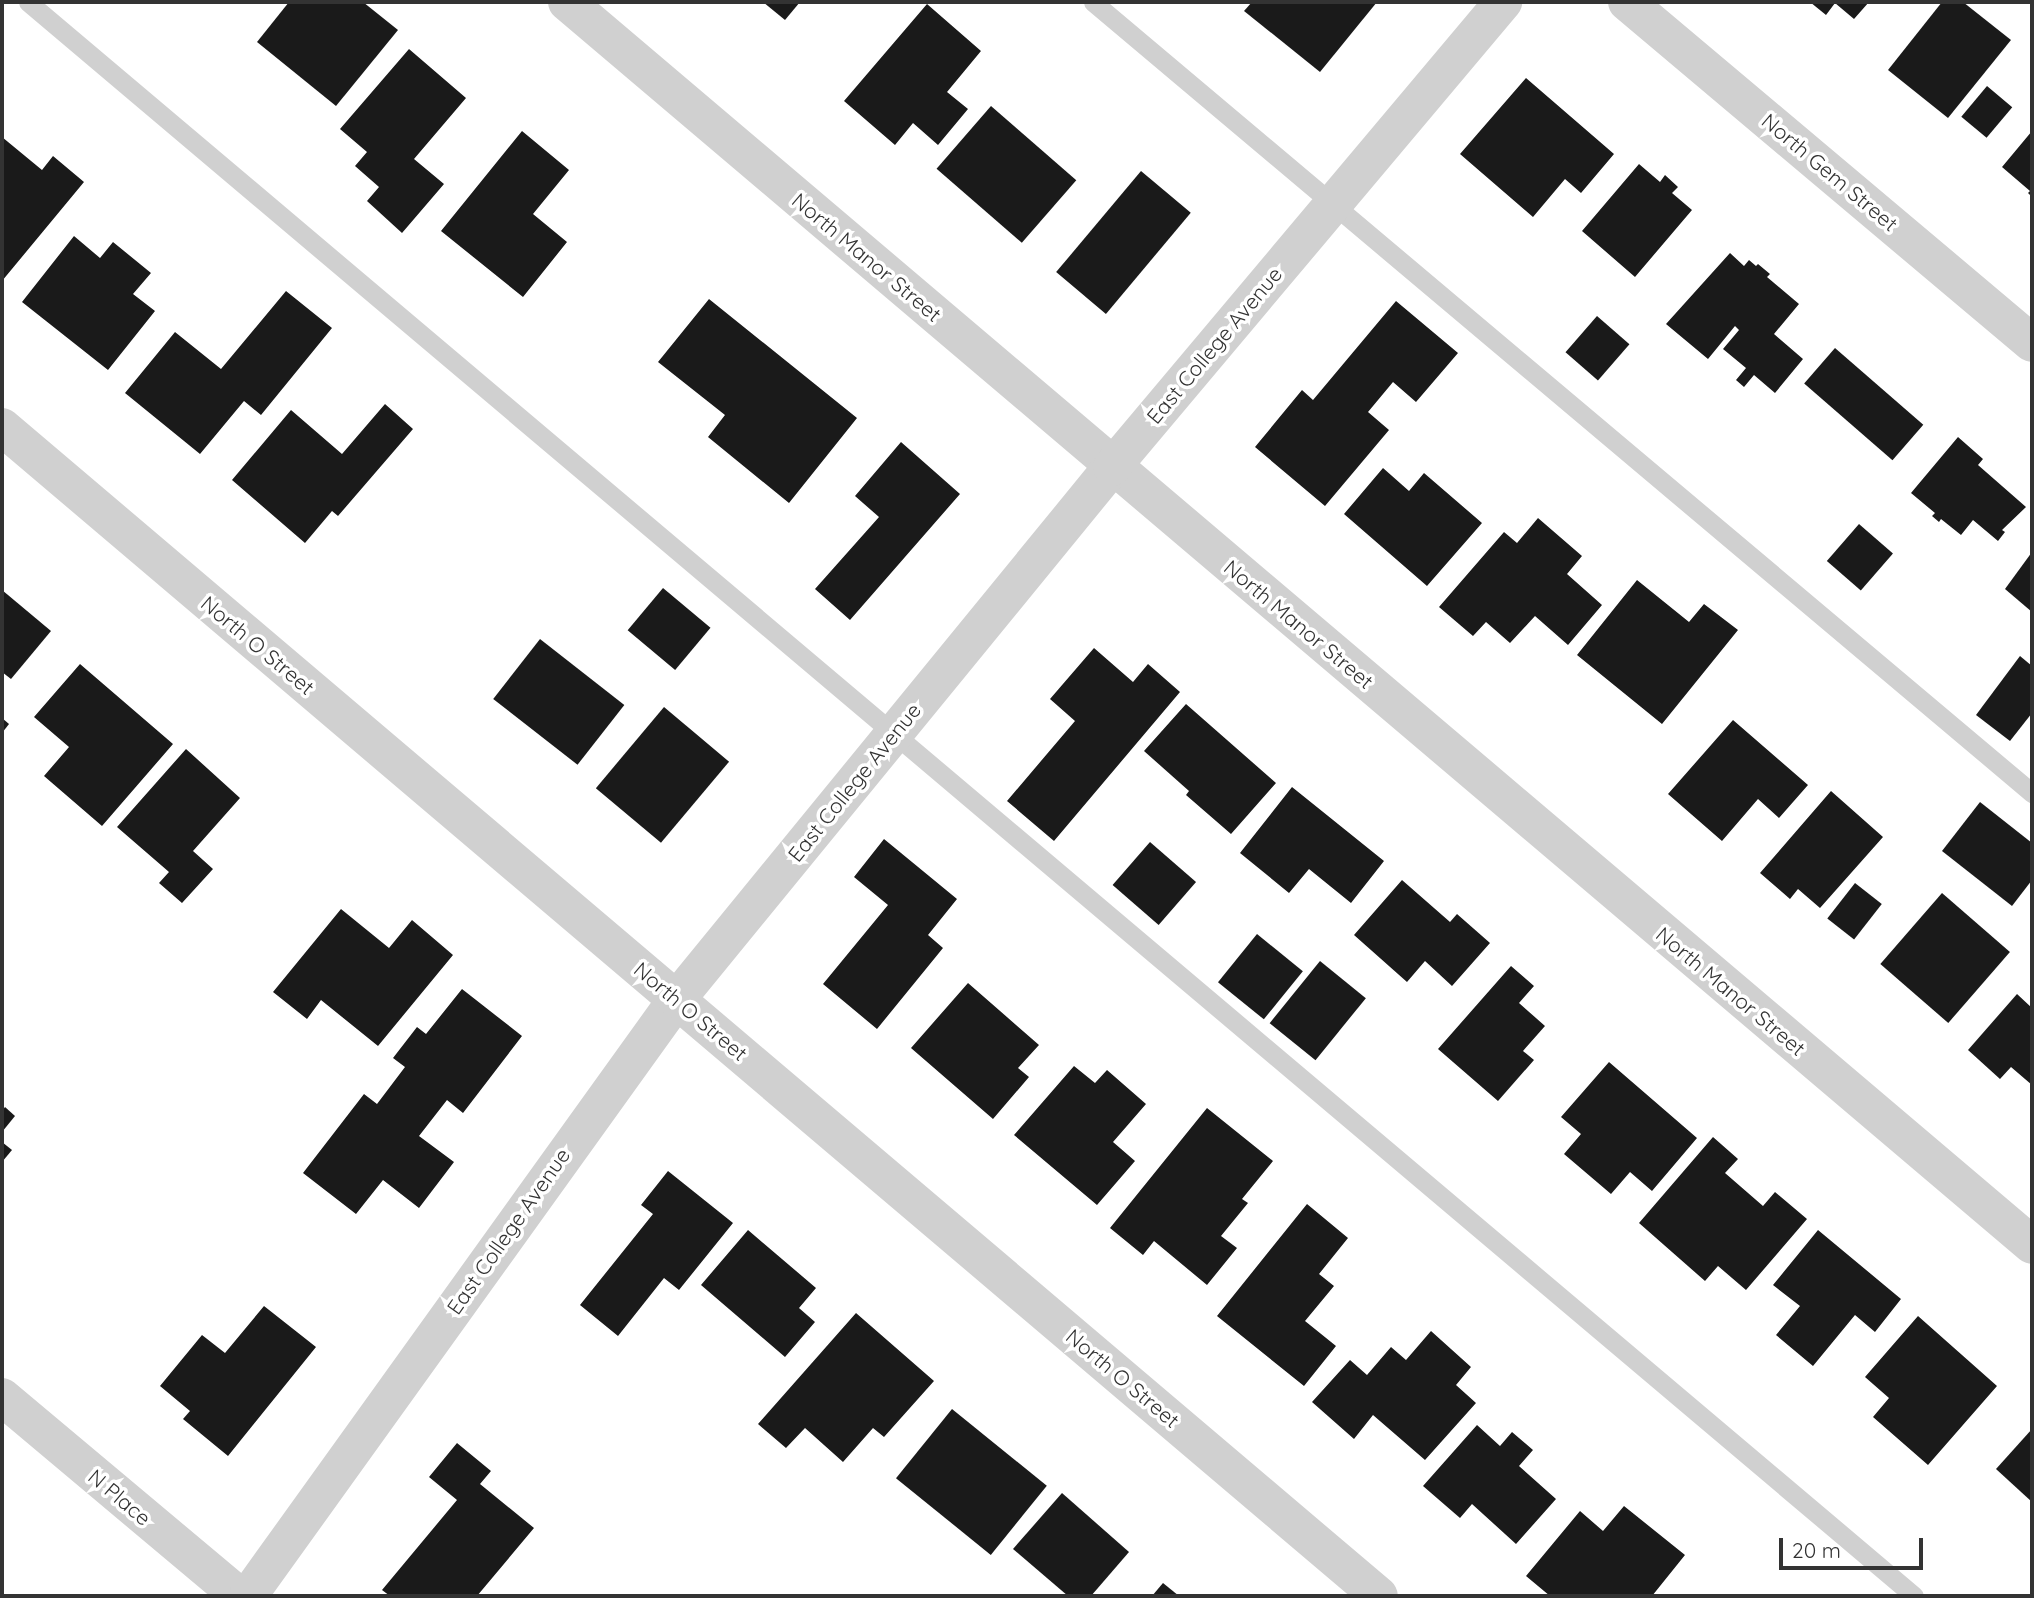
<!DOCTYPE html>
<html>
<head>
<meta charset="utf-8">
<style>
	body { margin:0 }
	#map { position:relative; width:2034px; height:1598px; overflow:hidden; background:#fff; font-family:Quicksand,sans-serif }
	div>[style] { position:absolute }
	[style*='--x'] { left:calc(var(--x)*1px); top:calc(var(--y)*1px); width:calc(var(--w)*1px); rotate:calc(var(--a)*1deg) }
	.building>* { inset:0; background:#1a1a1a; transform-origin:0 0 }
	.lane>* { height:19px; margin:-9.5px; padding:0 9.5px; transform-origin:9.5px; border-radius:9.5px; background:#d0d0d0 }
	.street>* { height:38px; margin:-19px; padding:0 19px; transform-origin:19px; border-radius:19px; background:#d0d0d0 }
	span { translate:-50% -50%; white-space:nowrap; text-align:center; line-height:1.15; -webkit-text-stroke:7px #fff; paint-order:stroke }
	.street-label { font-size:21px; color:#333 }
	.frame { position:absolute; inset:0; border:4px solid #333; pointer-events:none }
	.scale { position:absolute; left:1779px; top:1538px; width:144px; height:32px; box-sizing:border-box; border:4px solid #333; border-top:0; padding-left:9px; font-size:21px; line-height:24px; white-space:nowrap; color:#333; -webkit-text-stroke:5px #fff; paint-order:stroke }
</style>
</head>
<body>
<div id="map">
	<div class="building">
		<div style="clip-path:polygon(289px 2px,363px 2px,398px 30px,336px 106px,257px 42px)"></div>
		<div style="clip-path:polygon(763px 2px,800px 2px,785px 20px)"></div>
		<div style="clip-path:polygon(1252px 2px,1377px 2px,1320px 72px,1244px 11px)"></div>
		<div style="clip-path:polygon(1810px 2px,1869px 2px,1854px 19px,1835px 3px,1826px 15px)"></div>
		<div style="clip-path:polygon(1942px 2px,1963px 2px,2011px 40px,1948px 118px,1888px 70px)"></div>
		<div style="clip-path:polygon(927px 4px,981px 51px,947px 92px,968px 109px,938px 145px,913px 123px,895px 145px,844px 101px)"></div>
		<div style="clip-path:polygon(409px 49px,466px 98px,414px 159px,444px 184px,402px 233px,367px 201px,379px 187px,355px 166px,367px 152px,340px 129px)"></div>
		<div style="clip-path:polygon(1526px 78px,1614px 154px,1581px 193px,1565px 179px,1533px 217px,1460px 154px)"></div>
		<div style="left:1987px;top:86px;width:33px;height:40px;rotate:40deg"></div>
		<div style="left:991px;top:106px;width:113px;height:83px;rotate:41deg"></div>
		<div style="clip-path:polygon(522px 131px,569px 170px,533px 214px,567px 242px,523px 297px,441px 231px)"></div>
		<div style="clip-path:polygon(2032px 131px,2032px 197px,2028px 193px,2030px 191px,2002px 167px)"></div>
		<div style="clip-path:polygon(2px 137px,42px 170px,53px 156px,84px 182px,2px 281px)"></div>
		<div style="clip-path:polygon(1639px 164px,1660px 182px,1665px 175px,1678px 187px,1672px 193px,1692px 210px,1635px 277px,1582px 231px)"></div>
		<div style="left:1141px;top:171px;width:65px;height:132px;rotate:40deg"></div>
		<div style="clip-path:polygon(74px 236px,100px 258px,113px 242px,151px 273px,133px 294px,155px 311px,108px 370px,22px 302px)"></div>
		<div style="clip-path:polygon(1730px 253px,1744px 266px,1749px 260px,1756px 266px,1758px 264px,1770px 274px,1767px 277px,1799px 304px,1774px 334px,1803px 359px,1775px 393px,1754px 375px,1744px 387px,1736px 380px,1746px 368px,1723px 349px,1739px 330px,1735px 326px,1708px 359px,1666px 324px)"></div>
		<div style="clip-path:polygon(286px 291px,332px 328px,261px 415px,244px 401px,200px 454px,125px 393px,175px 332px,221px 369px)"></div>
		<div style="clip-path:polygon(709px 299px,857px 418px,789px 503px,708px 437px,725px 415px,658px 362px)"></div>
		<div style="clip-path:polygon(1396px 301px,1458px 353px,1416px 402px,1393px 382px,1368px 412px,1389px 430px,1325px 506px,1255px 447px,1302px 390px,1313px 400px)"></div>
		<div style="left:1597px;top:316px;width:43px;height:48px;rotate:41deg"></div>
		<div style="left:1835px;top:348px;width:117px;height:47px;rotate:41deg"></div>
		<div style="clip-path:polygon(385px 404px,413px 429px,338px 516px,332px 511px,305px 543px,232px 480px,291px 410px,342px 454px)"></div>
		<div style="clip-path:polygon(1958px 437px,1983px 459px,1978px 465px,2026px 507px,2002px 530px,2005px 532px,1998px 541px,1973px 520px,1961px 535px,1941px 519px,1939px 522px,1932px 516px,1935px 513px,1911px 493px)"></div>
		<div style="clip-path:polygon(901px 442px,960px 494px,850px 620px,815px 589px,879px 517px,855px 496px)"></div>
		<div style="clip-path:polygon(1383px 468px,1409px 491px,1424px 473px,1482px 523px,1427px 586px,1344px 514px)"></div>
		<div style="clip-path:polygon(1538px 518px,1582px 556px,1567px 574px,1602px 605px,1568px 645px,1535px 616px,1510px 643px,1486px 622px,1473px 636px,1439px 607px,1504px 532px,1517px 543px)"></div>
		<div style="left:1859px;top:524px;width:45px;height:49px;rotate:41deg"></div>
		<div style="clip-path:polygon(2032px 552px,2032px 612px,2005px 589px)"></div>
		<div style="clip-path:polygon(1637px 580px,1689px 622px,1704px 604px,1738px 630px,1662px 724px,1577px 655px)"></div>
		<div style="left:663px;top:588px;width:62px;height:55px;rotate:40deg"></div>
		<div style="clip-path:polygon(2px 590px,51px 631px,11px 679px,2px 672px)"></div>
		<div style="left:540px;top:639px;width:107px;height:76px;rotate:38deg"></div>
		<div style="clip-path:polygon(1094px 648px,1133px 682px,1148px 664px,1180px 692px,1054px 841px,1007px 801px,1075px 721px,1050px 699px)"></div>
		<div style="clip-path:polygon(2020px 656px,2032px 666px,2032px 713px,2010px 741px,1976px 715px)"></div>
		<div style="clip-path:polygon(80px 664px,173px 744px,102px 826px,44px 776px,69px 747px,34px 717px)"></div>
		<div style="clip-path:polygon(1186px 704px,1276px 783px,1231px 834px,1186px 795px,1189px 791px,1144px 751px)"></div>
		<div style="left:664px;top:707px;width:85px;height:106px;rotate:40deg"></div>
		<div style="clip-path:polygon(2px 718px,9px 724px,2px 733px)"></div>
		<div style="clip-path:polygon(1733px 720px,1808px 785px,1779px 818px,1758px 799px,1722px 841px,1668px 794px)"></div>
		<div style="clip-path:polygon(186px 749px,240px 798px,193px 851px,213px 869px,182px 903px,159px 883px,169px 872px,117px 827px)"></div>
		<div style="clip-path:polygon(1292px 787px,1384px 861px,1351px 903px,1309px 869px,1289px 893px,1240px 853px)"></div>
		<div style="clip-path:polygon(1831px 791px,1883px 837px,1820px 908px,1798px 889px,1790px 899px,1760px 873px)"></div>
		<div style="clip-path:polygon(1980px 802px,2032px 843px,2032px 880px,2012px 906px,1942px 851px)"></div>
		<div style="clip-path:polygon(884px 839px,957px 899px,928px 935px,943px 948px,877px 1029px,823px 984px,888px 905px,854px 877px)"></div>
		<div style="left:1150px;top:842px;width:61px;height:57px;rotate:41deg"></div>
		<div style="clip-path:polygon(1402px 880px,1450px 922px,1457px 914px,1490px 943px,1452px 986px,1425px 961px,1407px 982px,1354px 935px)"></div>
		<div style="left:1855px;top:883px;width:34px;height:45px;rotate:38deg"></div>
		<div style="left:1942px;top:893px;width:90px;height:94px;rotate:41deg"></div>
		<div style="clip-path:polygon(341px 909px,389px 948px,412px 920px,453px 955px,378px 1046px,321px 1000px,307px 1019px,273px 992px)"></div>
		<div style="left:1257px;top:934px;width:59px;height:62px;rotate:39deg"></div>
		<div style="left:1320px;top:961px;width:59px;height:80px;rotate:39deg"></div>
		<div style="clip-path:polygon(1511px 966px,1534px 986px,1519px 1003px,1545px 1026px,1523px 1051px,1534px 1060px,1498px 1101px,1438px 1049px)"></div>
		<div style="clip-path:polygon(968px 983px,1039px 1045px,1018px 1068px,1029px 1077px,993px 1119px,911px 1048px)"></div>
		<div style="clip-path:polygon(462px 989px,522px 1036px,463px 1113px,447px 1100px,419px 1136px,454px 1162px,419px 1208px,383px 1180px,356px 1214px,303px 1173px,364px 1094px,377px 1104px,405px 1067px,393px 1058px,417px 1027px,426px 1034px)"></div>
		<div style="clip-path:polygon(2017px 994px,2032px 1008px,2032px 1085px,2011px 1067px,2000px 1079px,1968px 1050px)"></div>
		<div style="clip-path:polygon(1609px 1062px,1697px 1138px,1652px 1191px,1630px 1172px,1611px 1194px,1564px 1154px,1581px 1134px,1561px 1117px)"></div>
		<div style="clip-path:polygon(1074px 1066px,1095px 1083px,1107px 1070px,1146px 1104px,1113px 1142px,1135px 1161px,1097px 1205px,1014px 1135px)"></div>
		<div style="clip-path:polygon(5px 1107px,15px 1116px,2px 1132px,2px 1111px)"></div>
		<div style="clip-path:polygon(1207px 1108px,1273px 1161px,1242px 1199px,1248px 1203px,1221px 1236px,1237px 1248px,1207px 1285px,1154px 1241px,1143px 1255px,1110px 1228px)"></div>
		<div style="clip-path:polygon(1713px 1137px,1738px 1159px,1725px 1173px,1763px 1206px,1775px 1192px,1807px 1219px,1746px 1290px,1718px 1266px,1705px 1281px,1639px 1223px)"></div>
		<div style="clip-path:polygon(2px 1142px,12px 1150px,2px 1162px)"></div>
		<div style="clip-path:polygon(668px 1171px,733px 1223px,679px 1290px,664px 1278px,618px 1336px,580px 1305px,653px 1214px,641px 1205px)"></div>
		<div style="clip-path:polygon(1307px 1204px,1348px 1238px,1319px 1274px,1334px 1286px,1305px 1321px,1336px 1346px,1304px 1386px,1217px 1316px)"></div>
		<div style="clip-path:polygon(748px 1230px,816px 1288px,799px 1308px,815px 1322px,785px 1357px,701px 1285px)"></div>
		<div style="clip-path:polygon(1818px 1230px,1901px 1299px,1875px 1332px,1855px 1315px,1813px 1366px,1776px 1335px,1800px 1306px,1773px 1285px)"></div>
		<div style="clip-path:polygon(264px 1306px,316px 1347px,228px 1456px,183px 1419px,190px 1411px,160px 1386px,202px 1335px,225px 1353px)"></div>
		<div style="clip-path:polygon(856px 1313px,934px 1381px,884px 1437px,873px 1428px,843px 1462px,805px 1428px,786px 1448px,758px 1424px)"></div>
		<div style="clip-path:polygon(1918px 1316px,1997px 1386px,1928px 1465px,1873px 1417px,1889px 1398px,1865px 1377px)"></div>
		<div style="clip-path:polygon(1431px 1331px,1471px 1367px,1456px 1385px,1476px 1403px,1425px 1460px,1373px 1415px,1354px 1439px,1312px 1402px,1350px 1360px,1367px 1375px,1391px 1347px,1406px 1360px)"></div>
		<div style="left:952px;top:1409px;width:122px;height:89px;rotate:39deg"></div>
		<div style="clip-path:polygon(1477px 1425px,1500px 1446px,1512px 1432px,1533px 1450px,1519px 1466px,1556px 1499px,1516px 1544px,1472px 1504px,1460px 1518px,1423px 1486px)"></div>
		<div style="clip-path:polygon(2032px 1429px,2032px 1502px,1996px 1469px)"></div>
		<div style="clip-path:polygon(457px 1443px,491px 1471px,480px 1484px,534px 1528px,477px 1596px,390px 1596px,382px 1590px,457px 1500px,429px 1477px)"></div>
		<div style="clip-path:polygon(1062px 1493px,1129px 1552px,1091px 1596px,1068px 1596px,1013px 1549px)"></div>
		<div style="clip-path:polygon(1624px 1506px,1685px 1555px,1652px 1596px,1550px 1596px,1526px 1576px,1580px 1511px,1603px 1531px)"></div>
		<div style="clip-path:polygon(1163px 1583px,1179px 1596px,1152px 1596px)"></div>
	</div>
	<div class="lane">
		<div style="--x:28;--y:2;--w:2469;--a:40.2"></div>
		<div style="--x:1093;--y:2;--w:1228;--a:40.11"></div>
	</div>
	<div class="street">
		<div style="--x:567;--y:2;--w:1921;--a:40.31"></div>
		<div style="--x:1627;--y:2;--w:529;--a:40.1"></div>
		<div style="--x:2;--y:427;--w:1806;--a:40.33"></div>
		<div style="--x:2;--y:1397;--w:309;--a:40"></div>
		<div style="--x:248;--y:1596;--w:735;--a:-54.3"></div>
		<div style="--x:677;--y:999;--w:687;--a:-50.73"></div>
		<div style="--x:1112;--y:467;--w:608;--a:-49.94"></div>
	</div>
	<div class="street-label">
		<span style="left:1830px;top:172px;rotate:40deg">North Gem Street</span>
		<span style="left:867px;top:257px;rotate:40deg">North Manor Street</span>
		<span style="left:1214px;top:345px;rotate:-50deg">East College Avenue</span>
		<span style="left:1299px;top:624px;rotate:40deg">North Manor Street</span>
		<span style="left:258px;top:645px;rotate:40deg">North O Street</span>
		<span style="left:854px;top:782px;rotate:-51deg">East College Avenue</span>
		<span style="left:1731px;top:991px;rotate:40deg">North Manor Street</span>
		<span style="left:691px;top:1011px;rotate:40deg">North O Street</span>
		<span style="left:508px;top:1231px;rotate:-55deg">East College Avenue</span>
		<span style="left:1123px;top:1378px;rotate:40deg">North O Street</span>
		<span style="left:120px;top:1497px;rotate:40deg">N Place</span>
	</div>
	<div class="frame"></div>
	<div class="scale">20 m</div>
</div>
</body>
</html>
